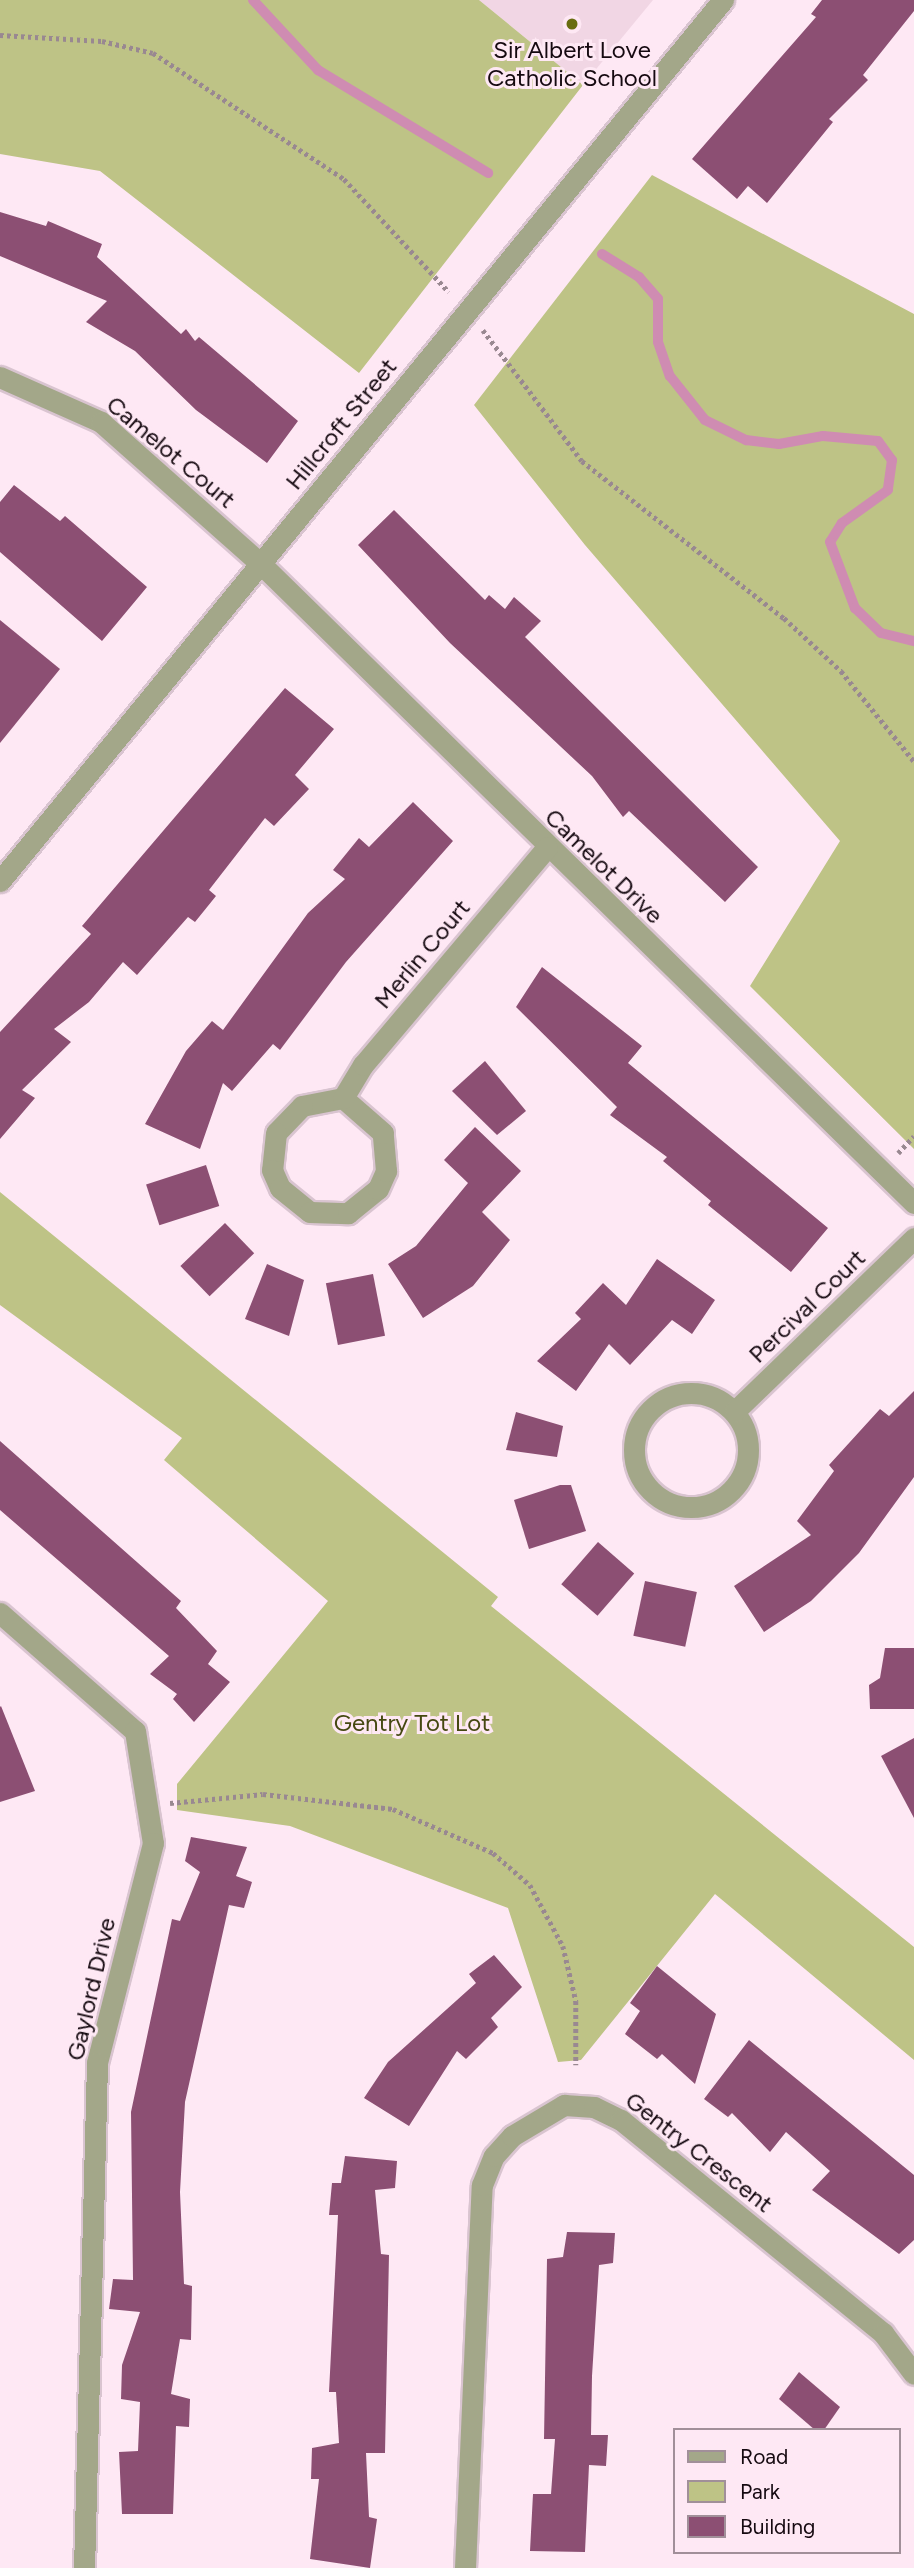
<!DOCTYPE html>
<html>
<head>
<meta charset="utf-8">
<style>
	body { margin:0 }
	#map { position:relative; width:914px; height:2568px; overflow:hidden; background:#fee8f4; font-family:Figtree,sans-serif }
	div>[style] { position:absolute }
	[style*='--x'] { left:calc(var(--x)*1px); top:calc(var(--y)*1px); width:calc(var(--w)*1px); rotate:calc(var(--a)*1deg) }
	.built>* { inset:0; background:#f1d6e4 }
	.green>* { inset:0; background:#bec386 }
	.stream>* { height:10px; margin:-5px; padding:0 5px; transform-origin:5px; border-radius:5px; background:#cf8cb2 }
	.building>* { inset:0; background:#8c4f73; transform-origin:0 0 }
	.path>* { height:4.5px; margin-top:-2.25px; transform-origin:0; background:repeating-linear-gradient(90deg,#998891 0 3.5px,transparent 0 7px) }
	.roads { filter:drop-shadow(2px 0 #d9c4d0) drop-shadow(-2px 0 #d9c4d0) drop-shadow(0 2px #d9c4d0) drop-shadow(0 -2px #d9c4d0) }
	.minor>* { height:21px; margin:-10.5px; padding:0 10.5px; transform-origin:10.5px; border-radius:10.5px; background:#a3a789 }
	.minor>.ring { margin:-10.5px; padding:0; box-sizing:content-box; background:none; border:21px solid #a3a789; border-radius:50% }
	.tertiary>* { height:21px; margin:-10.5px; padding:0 10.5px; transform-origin:10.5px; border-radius:10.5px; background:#a3a789 }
	.dots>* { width:19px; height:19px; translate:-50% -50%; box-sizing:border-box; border:4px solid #fee8f4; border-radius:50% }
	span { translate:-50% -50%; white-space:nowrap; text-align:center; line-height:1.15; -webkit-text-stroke:6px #fee8f4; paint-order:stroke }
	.poi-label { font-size:24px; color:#150910 }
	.street-label { font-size:24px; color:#150910 }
	.park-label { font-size:24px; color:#454811 }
	.legend { position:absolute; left:673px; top:2428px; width:228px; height:126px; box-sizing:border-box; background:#fee8f4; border:2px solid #a18f99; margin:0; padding:9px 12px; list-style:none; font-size:21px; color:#150910 }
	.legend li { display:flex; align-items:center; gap:14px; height:35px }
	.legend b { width:35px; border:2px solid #a18f99 }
</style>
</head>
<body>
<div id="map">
	<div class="built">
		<div style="clip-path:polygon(479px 0,653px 0,583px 85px)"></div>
	</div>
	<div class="green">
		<div style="clip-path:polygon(0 0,479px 0,583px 85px,359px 373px,100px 171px,0 154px)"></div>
		<div style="clip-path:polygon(652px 175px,914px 314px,914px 1149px,750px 986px,840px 841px,585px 545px,474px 405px)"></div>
		<div style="clip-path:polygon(0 1192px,498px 1597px,491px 1606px,914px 1947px,914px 2060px,715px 1894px,581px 2060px,558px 2062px,508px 1908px,290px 1826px,177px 1810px,177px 1784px,328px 1601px,164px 1460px,182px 1438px,0 1305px)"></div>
	</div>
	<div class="stream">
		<div style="--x:253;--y:0;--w:96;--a:47.1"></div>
		<div style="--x:318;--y:70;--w:199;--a:31.2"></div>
		<div style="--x:602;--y:254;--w:44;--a:31.9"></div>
		<div style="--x:639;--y:277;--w:29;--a:49"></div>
		<div style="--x:658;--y:299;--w:43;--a:90"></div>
		<div style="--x:658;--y:342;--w:36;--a:71"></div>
		<div style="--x:670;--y:376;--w:56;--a:51.5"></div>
		<div style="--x:705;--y:420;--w:46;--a:26"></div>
		<div style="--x:746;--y:440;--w:33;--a:7"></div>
		<div style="--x:779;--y:444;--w:45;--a:-10.3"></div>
		<div style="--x:823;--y:436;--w:55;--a:5.2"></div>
		<div style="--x:878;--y:441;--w:24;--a:54"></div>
		<div style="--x:892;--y:460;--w:30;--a:98"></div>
		<div style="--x:888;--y:490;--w:57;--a:144.3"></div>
		<div style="--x:842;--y:523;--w:22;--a:122"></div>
		<div style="--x:830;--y:542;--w:71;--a:69.3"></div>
		<div style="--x:855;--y:608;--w:36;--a:44"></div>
		<div style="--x:881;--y:633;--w:34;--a:14"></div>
	</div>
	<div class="building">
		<div style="clip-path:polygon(822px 0,914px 0,914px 11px,863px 75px,868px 80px,829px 119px,833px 122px,767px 203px,748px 186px,737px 199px,692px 159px,816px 17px,811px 14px)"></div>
		<div style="clip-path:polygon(0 212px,46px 226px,48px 221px,102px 244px,97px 257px,181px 334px,186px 329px,195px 341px,199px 337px,298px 421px,267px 463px,196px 410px,135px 351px,86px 322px,107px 301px,0 256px)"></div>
		<div style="clip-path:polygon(14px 485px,60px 521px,65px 516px,147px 587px,102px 641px,0 552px,0 502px)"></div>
		<div style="clip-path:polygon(394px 510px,485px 600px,489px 595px,505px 609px,514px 597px,541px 621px,525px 637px,758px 867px,725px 902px,629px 811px,623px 817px,592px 776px,450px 643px,358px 545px)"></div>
		<div style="clip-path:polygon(0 620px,60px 669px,0 743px)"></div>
		<div style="clip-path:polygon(285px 688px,334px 729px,295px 775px,309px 789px,274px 826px,265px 818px,209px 890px,216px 896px,195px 922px,188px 917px,137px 975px,123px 962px,89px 1002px,54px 1029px,71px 1042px,22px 1090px,35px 1098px,0 1139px,0 1032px,91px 934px,82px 926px)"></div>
		<div style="clip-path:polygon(413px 802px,453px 841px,346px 962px,280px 1050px,273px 1044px,232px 1091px,223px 1083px,200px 1149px,145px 1124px,186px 1051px,212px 1021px,223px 1030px,308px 913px,345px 879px,333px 870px,359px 838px,369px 847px)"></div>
		<div style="clip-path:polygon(542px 967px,642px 1046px,628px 1063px,828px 1228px,791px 1272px,708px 1205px,711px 1201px,663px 1161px,667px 1157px,610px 1115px,617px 1107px,516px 1007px)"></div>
		<div style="clip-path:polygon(485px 1061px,526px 1111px,497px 1135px,452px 1091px)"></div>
		<div style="clip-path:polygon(475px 1127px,521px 1171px,482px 1212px,510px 1240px,473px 1286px,423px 1318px,388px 1264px,416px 1246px,468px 1183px,444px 1160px)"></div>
		<div style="left:206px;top:1165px;width:43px;height:63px;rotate:72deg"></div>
		<div style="left:225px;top:1223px;width:42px;height:62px;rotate:46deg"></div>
		<div style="clip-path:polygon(657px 1259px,715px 1300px,692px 1334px,672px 1320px,630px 1365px,609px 1344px,576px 1391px,537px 1361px,581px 1319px,575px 1313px,603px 1283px,626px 1305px)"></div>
		<div style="clip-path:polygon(267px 1264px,304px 1280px,289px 1336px,245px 1319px)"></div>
		<div style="left:373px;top:1274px;width:63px;height:48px;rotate:79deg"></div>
		<div style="clip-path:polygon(914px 1391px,914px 1477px,859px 1553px,811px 1601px,764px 1632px,734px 1586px,811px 1535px,797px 1521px,834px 1471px,829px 1465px,880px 1409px,889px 1416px)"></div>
		<div style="clip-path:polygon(516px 1412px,563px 1426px,557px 1457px,506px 1450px)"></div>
		<div style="clip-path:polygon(0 1441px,181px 1601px,176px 1608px,217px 1651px,208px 1664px,230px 1682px,194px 1722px,173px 1699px,177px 1694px,150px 1674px,169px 1656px,0 1510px)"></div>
		<div style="clip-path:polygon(560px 1485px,571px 1485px,586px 1531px,529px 1549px,514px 1500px)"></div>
		<div style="left:598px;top:1542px;width:48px;height:56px;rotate:41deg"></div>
		<div style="left:645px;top:1581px;width:53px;height:56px;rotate:12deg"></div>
		<div style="clip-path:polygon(885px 1648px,914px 1648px,914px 1709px,870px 1709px,869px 1685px,880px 1678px)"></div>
		<div style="clip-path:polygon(1px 1706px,35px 1791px,0 1802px,0 1707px)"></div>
		<div style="clip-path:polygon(914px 1738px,914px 1818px,881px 1756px)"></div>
		<div style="clip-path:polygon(191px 1837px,247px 1847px,236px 1876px,252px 1882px,244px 1908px,229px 1905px,185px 2102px,180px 2192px,184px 2284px,192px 2286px,191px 2340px,180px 2339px,171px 2394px,190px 2399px,189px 2427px,176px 2426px,173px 2514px,122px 2514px,119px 2452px,138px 2451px,140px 2402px,121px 2399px,122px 2365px,140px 2312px,109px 2309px,113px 2279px,133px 2280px,131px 2112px,172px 1919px,180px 1921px,200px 1872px,185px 1861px)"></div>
		<div style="clip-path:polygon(494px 1955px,522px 1987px,491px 2018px,498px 2027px,466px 2059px,457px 2051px,409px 2126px,364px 2098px,388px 2062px,476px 1983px,469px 1974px)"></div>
		<div style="clip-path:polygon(657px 1966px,716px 2014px,695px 2084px,662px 2054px,657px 2059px,625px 2034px,640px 2011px,630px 2003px)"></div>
		<div style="clip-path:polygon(749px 2040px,914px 2175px,914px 2240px,899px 2254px,812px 2190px,830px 2171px,786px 2132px,770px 2152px,732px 2113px,728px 2117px,704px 2099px)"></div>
		<div style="clip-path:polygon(345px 2156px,397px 2161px,395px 2188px,375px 2190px,381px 2254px,389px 2255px,385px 2453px,366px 2453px,369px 2517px,377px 2519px,370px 2568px,310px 2559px,319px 2479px,311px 2479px,312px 2448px,339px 2443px,336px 2392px,329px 2392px,338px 2215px,329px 2215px,332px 2183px,341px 2183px)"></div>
		<div style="clip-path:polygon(567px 2232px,615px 2233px,613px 2263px,599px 2265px,592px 2376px,591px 2435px,608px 2435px,606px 2466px,589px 2465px,585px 2552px,530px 2551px,533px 2494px,551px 2494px,555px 2439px,544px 2439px,547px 2259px,563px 2257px)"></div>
		<div style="clip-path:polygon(799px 2372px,840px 2407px,824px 2430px,815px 2430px,779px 2399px)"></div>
	</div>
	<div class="path">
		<div style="--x:0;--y:35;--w:102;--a:3.4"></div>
		<div style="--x:102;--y:41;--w:52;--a:13.2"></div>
		<div style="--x:153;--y:53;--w:229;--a:33.4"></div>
		<div style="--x:344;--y:179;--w:154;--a:47.1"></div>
		<div style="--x:483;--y:330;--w:164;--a:52.9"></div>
		<div style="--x:582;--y:461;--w:256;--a:37.9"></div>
		<div style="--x:784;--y:618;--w:78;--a:42.9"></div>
		<div style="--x:841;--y:671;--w:116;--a:51"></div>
		<div style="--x:898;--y:1153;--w:23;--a:-47"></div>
		<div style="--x:170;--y:1803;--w:93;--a:-5.5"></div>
		<div style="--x:263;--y:1794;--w:131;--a:6.6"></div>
		<div style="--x:393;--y:1809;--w:109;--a:23.7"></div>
		<div style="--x:493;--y:1853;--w:49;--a:40.9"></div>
		<div style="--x:530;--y:1885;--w:69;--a:61.6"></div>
		<div style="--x:563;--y:1946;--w:57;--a:76.7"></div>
		<div style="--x:576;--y:2001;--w:64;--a:90"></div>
	</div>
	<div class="roads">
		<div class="minor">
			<div style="--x:0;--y:377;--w:111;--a:24"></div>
			<div style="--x:101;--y:422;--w:214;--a:41.6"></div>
			<div style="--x:261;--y:564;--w:914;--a:44.38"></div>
			<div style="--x:343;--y:1098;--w:42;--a:169"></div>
			<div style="--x:302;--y:1106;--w:37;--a:134"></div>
			<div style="--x:276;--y:1133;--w:37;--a:96"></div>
			<div style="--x:272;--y:1170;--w:20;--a:66"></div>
			<div style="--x:280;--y:1188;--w:38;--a:39"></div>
			<div style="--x:310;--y:1212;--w:38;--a:2"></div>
			<div style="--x:348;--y:1213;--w:38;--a:-39"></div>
			<div style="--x:378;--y:1189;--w:20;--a:-66"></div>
			<div style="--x:386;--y:1171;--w:38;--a:-95"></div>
			<div style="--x:383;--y:1133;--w:53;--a:-138.8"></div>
			<div style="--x:343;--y:1098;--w:39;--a:-59"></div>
			<div style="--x:363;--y:1065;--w:285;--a:-49.8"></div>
			<div class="ring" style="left:634px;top:1393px;width:93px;height:93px"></div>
			<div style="--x:735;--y:1411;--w:249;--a:-44"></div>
			<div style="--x:0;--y:1613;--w:179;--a:41.2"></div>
			<div style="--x:135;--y:1731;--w:113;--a:80.9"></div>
			<div style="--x:153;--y:1843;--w:227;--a:104.3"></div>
			<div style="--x:97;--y:2063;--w:505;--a:91.47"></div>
			<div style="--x:465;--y:2568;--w:383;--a:-87.5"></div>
			<div style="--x:482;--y:2185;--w:31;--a:-68"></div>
			<div style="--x:494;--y:2156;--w:27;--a:-48"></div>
			<div style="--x:512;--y:2136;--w:61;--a:-30.8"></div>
			<div style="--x:564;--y:2105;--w:30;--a:4"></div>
			<div style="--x:594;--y:2107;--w:30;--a:26"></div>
			<div style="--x:621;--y:2120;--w:338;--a:39.1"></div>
			<div style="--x:883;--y:2333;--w:51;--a:52.9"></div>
		</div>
		<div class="tertiary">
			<div style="--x:0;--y:881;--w:1140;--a:-50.63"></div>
		</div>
	</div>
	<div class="dots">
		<div style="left:572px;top:24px;background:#696d10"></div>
	</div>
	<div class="poi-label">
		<span style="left:572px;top:64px">Sir Albert Love<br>Catholic School</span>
	</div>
	<div class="street-label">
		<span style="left:341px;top:424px;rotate:-51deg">Hillcroft Street</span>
		<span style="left:171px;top:452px;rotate:40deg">Camelot Court</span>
		<span style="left:604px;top:866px;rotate:44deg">Camelot Drive</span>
		<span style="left:422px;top:954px;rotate:-50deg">Merlin Court</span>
		<span style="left:807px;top:1306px;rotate:-44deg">Percival Court</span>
		<span style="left:91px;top:1989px;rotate:-77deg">Gaylord Drive</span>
		<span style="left:699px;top:2152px;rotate:38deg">Gentry Crescent</span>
	</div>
	<div class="park-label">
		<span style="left:412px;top:1723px">Gentry Tot Lot</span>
	</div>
	<ul class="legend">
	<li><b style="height:9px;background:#a3a789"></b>Road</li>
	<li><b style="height:19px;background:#bec386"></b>Park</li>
	<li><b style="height:19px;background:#8c4f73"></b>Building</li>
	</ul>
</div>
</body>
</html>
